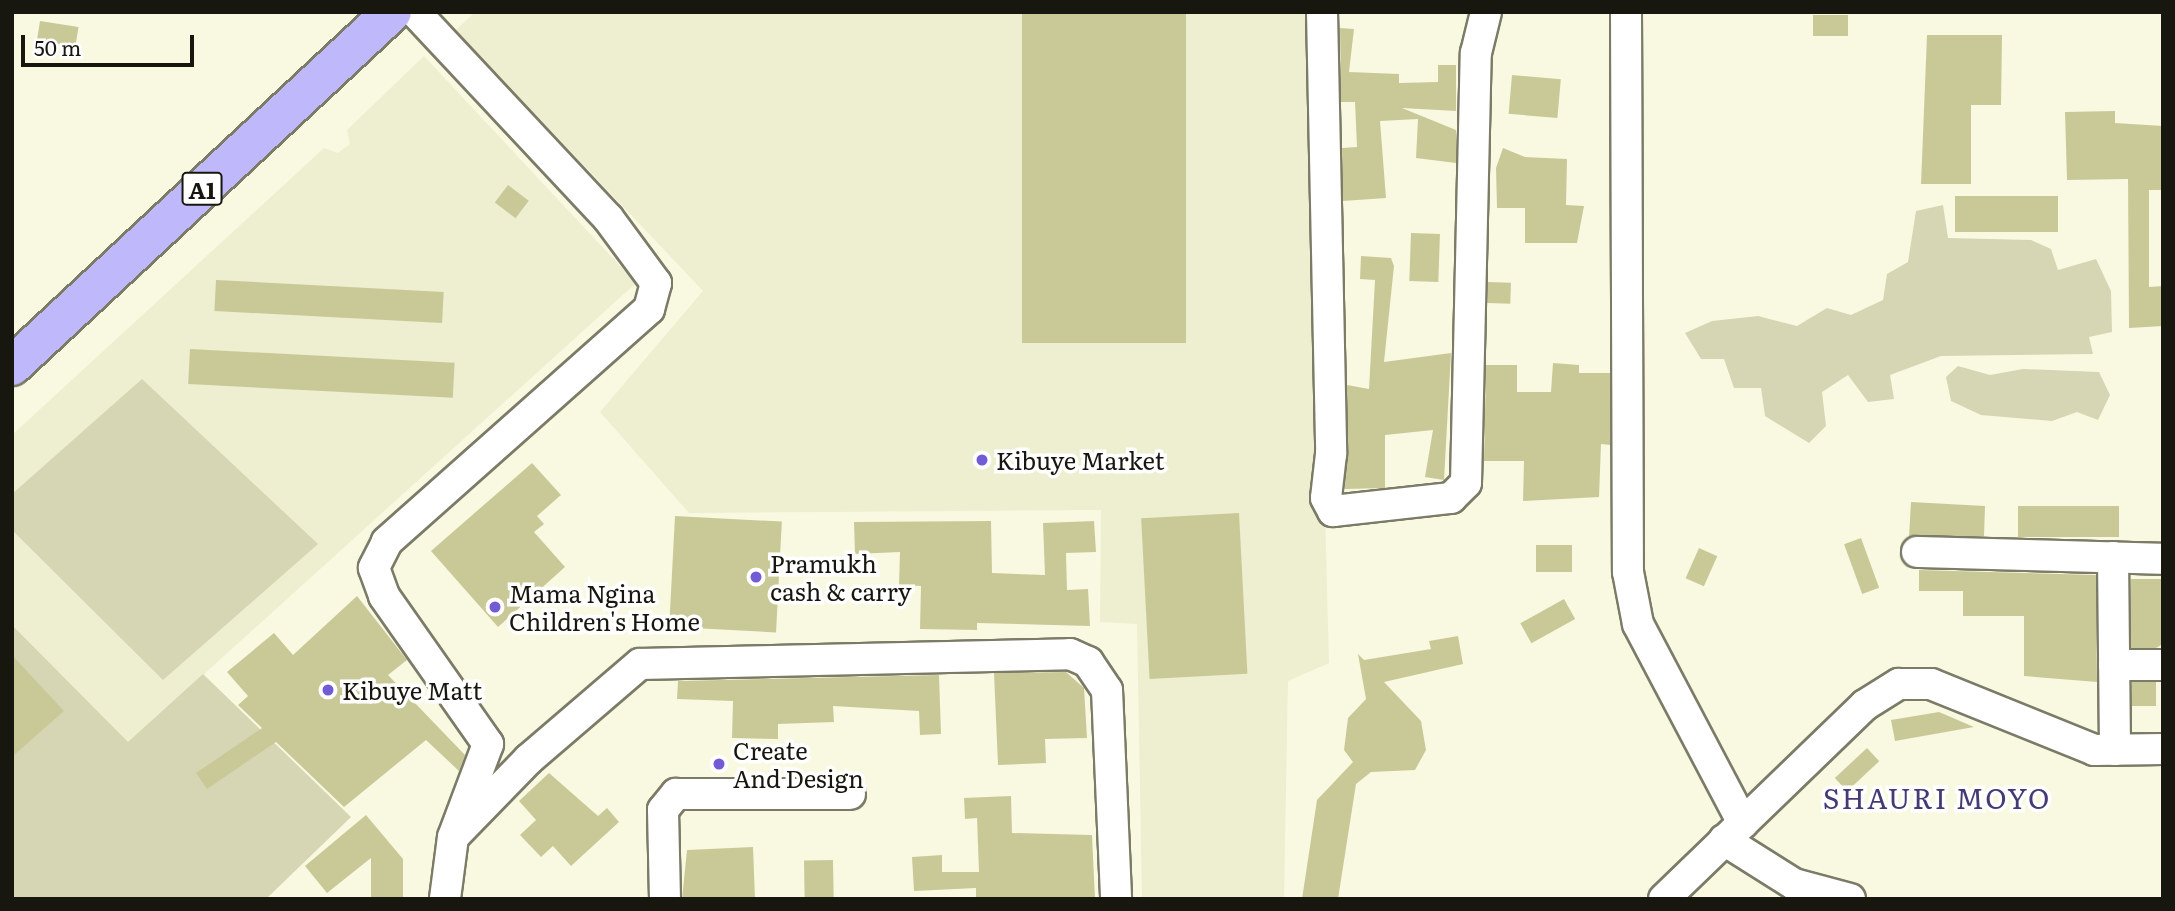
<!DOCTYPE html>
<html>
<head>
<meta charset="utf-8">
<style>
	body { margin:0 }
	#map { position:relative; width:2175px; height:911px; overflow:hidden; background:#f9f9e2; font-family:Literata,serif }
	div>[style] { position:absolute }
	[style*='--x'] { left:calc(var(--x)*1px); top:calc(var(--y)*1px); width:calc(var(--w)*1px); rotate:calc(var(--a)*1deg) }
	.built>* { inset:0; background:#eeefd0 }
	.green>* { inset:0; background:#d6d6b4 }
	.building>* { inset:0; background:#c9c998; transform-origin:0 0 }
	.roads { filter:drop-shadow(2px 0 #7b7b67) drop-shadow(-2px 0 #7b7b67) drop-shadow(0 2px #7b7b67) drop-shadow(0 -2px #7b7b67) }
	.minor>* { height:30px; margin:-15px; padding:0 15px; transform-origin:15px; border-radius:15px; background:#fff }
	.highway>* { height:38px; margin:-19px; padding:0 19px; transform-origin:19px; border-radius:19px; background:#bfb9fb }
	.dots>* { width:19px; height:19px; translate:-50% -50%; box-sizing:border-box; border:4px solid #fff; border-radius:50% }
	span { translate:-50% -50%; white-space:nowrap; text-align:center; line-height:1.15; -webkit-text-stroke:7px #fff; paint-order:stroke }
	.shield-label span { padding:2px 5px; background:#fff; border:2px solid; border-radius:5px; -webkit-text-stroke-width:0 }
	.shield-label { font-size:23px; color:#17170f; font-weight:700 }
	.poi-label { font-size:24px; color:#17170f }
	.left { translate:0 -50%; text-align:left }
	.quarter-label { font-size:28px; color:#443a76; letter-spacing:2px }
	.frame { position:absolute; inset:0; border:14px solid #17170f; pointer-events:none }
	.scale { position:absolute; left:21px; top:35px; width:173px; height:32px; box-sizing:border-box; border:4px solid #17170f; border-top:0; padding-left:9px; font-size:21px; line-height:24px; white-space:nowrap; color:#17170f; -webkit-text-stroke:5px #fff; paint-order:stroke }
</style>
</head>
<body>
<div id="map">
	<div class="built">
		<div style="clip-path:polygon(475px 12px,1312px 12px,1329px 663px,1288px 681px,1284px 899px,1142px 899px,1137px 624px,1100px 622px,1101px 510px,689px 513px,600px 412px,703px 291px,456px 30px)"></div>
		<div style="clip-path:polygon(424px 56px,636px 283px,128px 743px,12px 625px,12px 435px,324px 148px,338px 153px,350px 144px,347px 130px)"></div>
	</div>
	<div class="green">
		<div style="clip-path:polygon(1943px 205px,1948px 238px,2031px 240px,2051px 249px,2058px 270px,2096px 259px,2111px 291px,2112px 332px,2089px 337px,2093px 354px,1941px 356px,1890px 375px,1894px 399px,1868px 402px,1848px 375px,1822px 392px,1826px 426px,1809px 443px,1765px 416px,1761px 388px,1734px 388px,1724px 359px,1701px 359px,1685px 333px,1712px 321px,1758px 316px,1797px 326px,1827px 308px,1851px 315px,1883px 300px,1887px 274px,1908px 262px,1916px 211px)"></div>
		<div style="clip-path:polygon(1958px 366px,1990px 375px,2023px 369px,2099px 372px,2110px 395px,2098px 420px,2077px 412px,2052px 421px,1981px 415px,1951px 401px,1946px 377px)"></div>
		<div style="clip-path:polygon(142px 379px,318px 544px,163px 680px,12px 530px,12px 494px)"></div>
		<div style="clip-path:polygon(12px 625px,128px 742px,203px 674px,351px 817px,266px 899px,12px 899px)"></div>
	</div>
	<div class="building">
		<div style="left:1022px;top:12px;width:164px;height:331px"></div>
		<div style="left:1848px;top:15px;width:21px;height:35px;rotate:90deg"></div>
		<div style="left:40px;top:21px;width:39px;height:20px;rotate:9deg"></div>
		<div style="clip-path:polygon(1340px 28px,1354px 29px,1349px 72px,1399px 74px,1399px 83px,1438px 82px,1438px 65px,1456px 65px,1456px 111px,1402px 108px,1456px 130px,1456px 163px,1416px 158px,1418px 119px,1380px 121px,1386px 198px,1343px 201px,1342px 148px,1357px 147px,1355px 102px,1341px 102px)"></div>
		<div style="clip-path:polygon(1927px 35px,2002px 35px,2001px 105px,1971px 105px,1971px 184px,1921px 184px)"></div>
		<div style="left:1512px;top:75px;width:49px;height:39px;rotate:5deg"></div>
		<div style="clip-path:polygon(2115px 111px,2115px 123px,2163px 126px,2163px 190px,2149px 190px,2149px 287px,2163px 286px,2163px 326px,2129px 328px,2128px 179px,2067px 180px,2065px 112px)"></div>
		<div style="clip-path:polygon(1503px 148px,1525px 157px,1567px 159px,1566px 205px,1584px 206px,1577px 243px,1525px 243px,1525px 208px,1497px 208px,1496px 168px)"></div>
		<div style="left:508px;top:185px;width:26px;height:22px;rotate:37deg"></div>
		<div style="left:1955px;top:196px;width:103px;height:36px"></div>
		<div style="left:1411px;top:233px;width:29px;height:48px;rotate:2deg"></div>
		<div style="clip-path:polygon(1361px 256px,1391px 258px,1394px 266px,1384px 362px,1451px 353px,1444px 480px,1425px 477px,1433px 430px,1385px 435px,1385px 488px,1345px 489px,1347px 385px,1369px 389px,1375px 280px,1360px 279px)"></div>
		<div style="left:216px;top:280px;width:228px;height:31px;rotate:3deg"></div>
		<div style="left:1488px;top:282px;width:23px;height:21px;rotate:2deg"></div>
		<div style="left:190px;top:349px;width:265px;height:35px;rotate:3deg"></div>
		<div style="clip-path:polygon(1553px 363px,1579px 365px,1579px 373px,1610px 373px,1610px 445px,1601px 444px,1599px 497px,1523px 501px,1524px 461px,1484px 461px,1486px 365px,1517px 365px,1517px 392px,1551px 392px)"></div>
		<div style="clip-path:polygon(532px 463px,561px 495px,537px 516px,544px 524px,534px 532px,565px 567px,498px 627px,431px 551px)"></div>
		<div style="clip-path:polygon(1911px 502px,1985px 506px,1984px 536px,1909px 537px)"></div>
		<div style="left:2018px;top:506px;width:101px;height:31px"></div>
		<div style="left:1239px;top:513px;width:161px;height:98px;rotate:87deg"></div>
		<div style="left:675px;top:516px;width:107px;height:111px;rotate:3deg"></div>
		<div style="clip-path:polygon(991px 521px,992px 573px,1045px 575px,1043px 523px,1094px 521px,1096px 552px,1066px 553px,1067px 590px,1088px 589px,1090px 626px,977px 623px,977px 630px,920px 629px,921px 586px,899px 585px,900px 552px,855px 554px,854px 522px)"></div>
		<div style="left:1861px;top:538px;width:53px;height:18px;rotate:70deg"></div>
		<div style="left:1536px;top:545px;width:36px;height:27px"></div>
		<div style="left:1699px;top:548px;width:20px;height:33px;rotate:24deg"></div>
		<div style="clip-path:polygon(1919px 570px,2096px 575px,2097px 682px,2024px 676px,2024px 616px,1963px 616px,1963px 591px,1919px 591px)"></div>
		<div style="clip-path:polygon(2131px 579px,2163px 579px,2163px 644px,2156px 648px,2131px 648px)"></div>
		<div style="clip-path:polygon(357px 596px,407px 660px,388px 675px,465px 755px,459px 771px,426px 740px,344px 807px,276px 742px,207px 789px,196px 773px,262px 728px,238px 705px,248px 696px,227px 672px,274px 633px,293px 655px)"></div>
		<div style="left:1564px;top:599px;width:23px;height:50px;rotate:61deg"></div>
		<div style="clip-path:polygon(1458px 636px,1463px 664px,1384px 682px,1421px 721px,1426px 750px,1415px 770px,1371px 772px,1356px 784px,1338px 899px,1302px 899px,1317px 800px,1353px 762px,1344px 750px,1348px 718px,1366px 699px,1358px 654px,1364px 660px,1431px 649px,1429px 641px)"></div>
		<div style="clip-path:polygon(12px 655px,64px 711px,12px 757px)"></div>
		<div style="clip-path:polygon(1066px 672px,1084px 688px,1087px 738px,1045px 739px,1046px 763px,998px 765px,994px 673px)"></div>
		<div style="clip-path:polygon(939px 675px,941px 734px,920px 735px,919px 711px,833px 706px,834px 722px,778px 724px,778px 739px,732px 738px,733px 701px,677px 699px,678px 681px)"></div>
		<div style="left:2132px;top:682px;width:24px;height:24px"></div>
		<div style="clip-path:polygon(1939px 712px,1974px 727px,1895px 741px,1891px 720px)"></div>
		<div style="left:1867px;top:748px;width:18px;height:44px;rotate:47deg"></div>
		<div style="clip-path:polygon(549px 773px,598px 816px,607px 808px,619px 822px,571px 866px,553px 846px,541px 857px,520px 835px,536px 820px,519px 801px)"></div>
		<div style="clip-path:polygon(1011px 796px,1012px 833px,1092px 835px,1095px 899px,976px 899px,976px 888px,914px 891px,912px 857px,942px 855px,942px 872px,979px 872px,977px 818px,965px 819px,964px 798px)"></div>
		<div style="clip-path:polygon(366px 815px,403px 859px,403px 899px,371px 899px,371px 858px,327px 893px,305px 866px)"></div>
		<div style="clip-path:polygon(753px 847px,755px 899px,682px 899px,687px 850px)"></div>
		<div style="left:833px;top:860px;width:39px;height:29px;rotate:89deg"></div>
	</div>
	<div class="roads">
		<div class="minor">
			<div style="--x:415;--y:12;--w:282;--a:46.9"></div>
			<div style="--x:608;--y:218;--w:81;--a:53.6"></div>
			<div style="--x:656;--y:283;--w:27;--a:105"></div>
			<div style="--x:649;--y:309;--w:351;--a:138.4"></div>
			<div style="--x:387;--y:542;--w:29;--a:117"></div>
			<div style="--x:374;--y:568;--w:30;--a:70"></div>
			<div style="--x:384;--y:596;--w:181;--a:54.9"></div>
			<div style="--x:488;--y:744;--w:99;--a:110.6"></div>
			<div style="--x:453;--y:837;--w:63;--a:97.4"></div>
			<div style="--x:1322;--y:12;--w:442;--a:88.8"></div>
			<div style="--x:1331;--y:454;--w:44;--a:96.5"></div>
			<div style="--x:1326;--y:498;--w:15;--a:62"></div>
			<div style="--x:1333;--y:511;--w:119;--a:-6.3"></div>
			<div style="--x:1451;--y:498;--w:21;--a:-45"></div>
			<div style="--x:1466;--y:483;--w:430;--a:-88.7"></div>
			<div style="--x:1476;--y:53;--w:42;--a:-76.3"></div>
			<div style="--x:1626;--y:12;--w:560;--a:89.8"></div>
			<div style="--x:1628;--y:572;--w:53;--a:79.1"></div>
			<div style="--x:1638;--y:624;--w:225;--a:62.2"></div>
			<div style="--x:1917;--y:552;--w:246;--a:1.6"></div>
			<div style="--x:2113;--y:557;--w:193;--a:89.4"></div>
			<div style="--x:2114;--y:665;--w:49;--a:0"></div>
			<div style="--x:456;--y:834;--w:105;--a:-45.8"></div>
			<div style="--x:529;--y:759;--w:146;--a:-40.6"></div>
			<div style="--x:640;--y:664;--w:430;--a:-1.3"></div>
			<div style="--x:1070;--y:654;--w:20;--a:24"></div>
			<div style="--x:1088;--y:662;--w:34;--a:56"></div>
			<div style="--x:1107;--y:690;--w:209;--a:87.5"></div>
			<div style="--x:1724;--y:840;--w:83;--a:32.2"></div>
			<div style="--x:1794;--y:884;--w:58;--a:15"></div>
			<div style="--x:665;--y:899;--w:89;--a:-91.3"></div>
			<div style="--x:663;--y:810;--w:21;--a:-51"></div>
			<div style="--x:676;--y:794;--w:174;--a:0"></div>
			<div style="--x:1664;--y:899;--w:279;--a:-44"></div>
			<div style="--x:1865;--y:705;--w:40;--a:-32"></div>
			<div style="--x:1899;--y:684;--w:32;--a:0"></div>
			<div style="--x:1931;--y:684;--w:176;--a:22"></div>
			<div style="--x:2094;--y:750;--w:69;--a:-0.8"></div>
		</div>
		<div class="highway">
			<div style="--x:12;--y:366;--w:519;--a:-42.97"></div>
		</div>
	</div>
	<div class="dots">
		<div style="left:982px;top:460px;background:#735bd5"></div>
		<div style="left:756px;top:577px;background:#735bd5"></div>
		<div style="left:495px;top:607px;background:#735bd5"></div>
		<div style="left:328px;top:690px;background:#735bd5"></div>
		<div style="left:719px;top:764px;background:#735bd5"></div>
	</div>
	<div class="shield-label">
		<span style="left:202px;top:189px">A1</span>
	</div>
	<div class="poi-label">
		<span class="left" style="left:996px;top:460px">Kibuye Market</span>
		<span class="left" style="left:770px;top:577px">Pramukh<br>cash &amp; carry</span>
		<span class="left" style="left:509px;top:607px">Mama Ngina<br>Children's Home</span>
		<span class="left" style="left:342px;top:690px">Kibuye Matt</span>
		<span class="left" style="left:733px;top:764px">Create<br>And Design</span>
	</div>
	<div class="quarter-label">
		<span style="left:1937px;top:797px">SHAURI MOYO</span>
	</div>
	<div class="frame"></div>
	<div class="scale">50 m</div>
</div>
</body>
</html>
